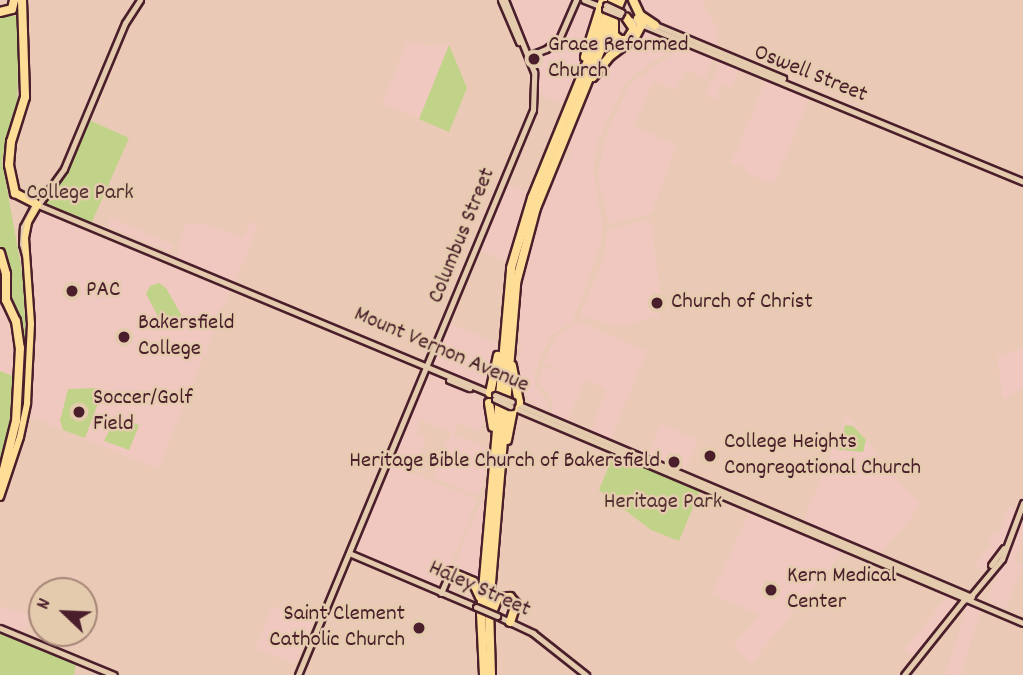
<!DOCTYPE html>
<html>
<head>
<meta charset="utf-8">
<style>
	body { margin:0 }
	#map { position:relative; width:1023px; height:675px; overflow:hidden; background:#eacab6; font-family:Dekko,sans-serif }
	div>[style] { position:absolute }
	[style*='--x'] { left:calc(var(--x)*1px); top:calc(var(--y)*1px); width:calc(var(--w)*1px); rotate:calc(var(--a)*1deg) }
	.built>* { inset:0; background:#f0c8c0; transform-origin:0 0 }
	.green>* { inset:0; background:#c1d388 }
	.roads { filter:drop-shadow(2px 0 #4a1f2b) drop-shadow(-2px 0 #4a1f2b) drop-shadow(0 2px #4a1f2b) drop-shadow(0 -2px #4a1f2b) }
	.secondary>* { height:5px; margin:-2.5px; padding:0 2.5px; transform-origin:2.5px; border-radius:2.5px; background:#e5cbad }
	.primary>* { height:6px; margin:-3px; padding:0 3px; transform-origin:3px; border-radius:3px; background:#fedd96 }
	.highway>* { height:8px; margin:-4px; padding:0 4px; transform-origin:4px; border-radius:4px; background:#fedd96 }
	.bridges { filter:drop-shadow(2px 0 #4a1f2b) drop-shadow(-2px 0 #4a1f2b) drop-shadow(0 2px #4a1f2b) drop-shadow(0 -2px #4a1f2b) }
	.secondary-bridge>* { height:5px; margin:-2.5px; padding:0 2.5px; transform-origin:2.5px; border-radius:2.5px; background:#e5cbad }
	.dots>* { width:19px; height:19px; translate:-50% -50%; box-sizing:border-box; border:4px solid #e5cbad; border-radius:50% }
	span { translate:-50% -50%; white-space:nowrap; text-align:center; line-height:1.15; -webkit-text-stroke:5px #e5cbad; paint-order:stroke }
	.poi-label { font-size:23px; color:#4a1f2b }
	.left { translate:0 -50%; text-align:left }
	.right { translate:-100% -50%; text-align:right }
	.street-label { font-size:23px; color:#4a1f2b }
	.park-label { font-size:23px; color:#563134 }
	.north { position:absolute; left:28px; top:577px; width:70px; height:70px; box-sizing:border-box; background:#e5cbad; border:2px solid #a78679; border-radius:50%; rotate:293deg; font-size:19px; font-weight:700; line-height:28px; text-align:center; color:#4a1f2b }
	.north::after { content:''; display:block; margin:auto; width:24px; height:32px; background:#4a1f2b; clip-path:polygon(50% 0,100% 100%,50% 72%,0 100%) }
</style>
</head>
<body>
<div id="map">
	<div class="built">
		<div style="clip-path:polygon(508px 0,573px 0,555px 38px,530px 51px)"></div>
		<div style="clip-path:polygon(638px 0,706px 0,703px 7px,716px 25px,717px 48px,649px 17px)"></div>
		<div style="clip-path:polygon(579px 2px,594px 10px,581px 46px,579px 65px,563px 104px,538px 94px,533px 58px,560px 45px)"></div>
		<div style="clip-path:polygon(646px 28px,672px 43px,665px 54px,636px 73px,622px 88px,598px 141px,593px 168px,602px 225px,601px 244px,573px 321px,550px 335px,534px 374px,536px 388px,547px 400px,547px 410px,531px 403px,527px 396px,522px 400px,517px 372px,521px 350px,520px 293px,527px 249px,557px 167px,571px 156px,567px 142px,579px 109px,599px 73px,613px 56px,634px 43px)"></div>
		<div style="clip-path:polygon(408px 41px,427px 46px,449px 44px,448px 131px,382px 103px)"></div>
		<div style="clip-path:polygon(680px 43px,713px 57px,705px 78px,685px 70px,676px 90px,653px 81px,634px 127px,677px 145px,652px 211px,648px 215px,609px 224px,598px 176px,604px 142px,627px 89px,635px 80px,671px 55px)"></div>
		<div style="clip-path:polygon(722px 59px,740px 67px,732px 88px,722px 84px,716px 99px,705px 95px)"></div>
		<div style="clip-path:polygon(767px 78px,810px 96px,774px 184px,750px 175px,740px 165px,731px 164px)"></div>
		<div style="clip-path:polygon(506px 183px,527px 192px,507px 261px,479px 250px)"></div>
		<div style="clip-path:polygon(37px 211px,230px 291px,158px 469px,29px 416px,36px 328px,27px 238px,31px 222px)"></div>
		<div style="clip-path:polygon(111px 218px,173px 245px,170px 252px,107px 226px)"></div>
		<div style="clip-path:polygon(648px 220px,651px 222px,660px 292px,659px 316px,616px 327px,583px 317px,581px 313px,603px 260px,608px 230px)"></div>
		<div style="clip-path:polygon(250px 221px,258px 226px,235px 282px,176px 258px,186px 224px,207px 224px,243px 238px)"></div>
		<div style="clip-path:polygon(0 303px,7px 317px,13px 342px,15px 377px,0 371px)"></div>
		<div style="clip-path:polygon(577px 321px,647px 351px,610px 440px,590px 432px,607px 389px,585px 380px,567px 422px,552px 415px,552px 400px,539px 383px,543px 366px,563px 373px,543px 362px,556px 336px)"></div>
		<div style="clip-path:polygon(449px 323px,497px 343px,489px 381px,484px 385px,432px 365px)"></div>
		<div style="clip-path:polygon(1023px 348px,1023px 388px,1003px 399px,997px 357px)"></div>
		<div style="clip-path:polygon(428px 373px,473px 392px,486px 403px,486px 416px,479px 432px,459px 423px,454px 434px,486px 448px,484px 480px,479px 496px,433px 477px,451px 433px,421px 420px,415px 433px,427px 438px,414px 469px,392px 460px)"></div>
		<div style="clip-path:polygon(847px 416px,893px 475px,921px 505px,880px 554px,803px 521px)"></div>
		<div style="left:661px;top:424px;width:40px;height:35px;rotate:23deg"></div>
		<div style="left:390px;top:463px;width:95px;height:95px;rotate:23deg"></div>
		<div style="clip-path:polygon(481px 502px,486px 502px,480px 583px,455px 569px,454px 565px)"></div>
		<div style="clip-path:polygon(1009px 507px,1018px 511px,1003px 545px,983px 572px,975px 566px,992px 544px,989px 540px,996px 532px,999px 534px)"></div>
		<div style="clip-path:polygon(751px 509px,844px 550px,751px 664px,733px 647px,759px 615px,712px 594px)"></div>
		<div style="clip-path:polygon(1023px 516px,1023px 539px,1013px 562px,1023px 566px,1005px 609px,987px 600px)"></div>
		<div style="clip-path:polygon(944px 591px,961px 599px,914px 657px,904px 650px,946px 599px,941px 595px)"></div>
		<div style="left:968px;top:603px;width:14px;height:74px;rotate:17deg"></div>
		<div style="clip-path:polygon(0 606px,31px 615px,23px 634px,0 624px)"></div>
		<div style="left:273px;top:606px;width:43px;height:45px;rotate:23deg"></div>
	</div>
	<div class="green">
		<div style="clip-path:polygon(0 15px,19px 16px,17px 103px,2px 161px,23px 278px,26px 341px,22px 372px,20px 320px,8px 299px,0 247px)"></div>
		<div style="clip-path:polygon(449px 45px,467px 88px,449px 132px,419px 119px)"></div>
		<div style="clip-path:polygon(89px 120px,129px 138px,91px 224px,43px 202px,69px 168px)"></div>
		<div style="clip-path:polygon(159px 283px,166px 288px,183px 318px,165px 329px,146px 294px,150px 286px)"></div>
		<div style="clip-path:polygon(0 371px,15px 377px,13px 421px,0 481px)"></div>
		<div style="clip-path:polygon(96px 388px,101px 395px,85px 438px,63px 430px,60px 421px,68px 389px)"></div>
		<div style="clip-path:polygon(128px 421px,139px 425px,129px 450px,104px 441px,112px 425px)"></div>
		<div style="clip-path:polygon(845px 425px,853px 426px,866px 440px,863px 452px,839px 450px)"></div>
		<div style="clip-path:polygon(615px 451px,701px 488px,679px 541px,651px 530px,599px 490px)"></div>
		<div style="clip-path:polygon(0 632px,76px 664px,74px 675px,0 675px)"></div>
	</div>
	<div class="roads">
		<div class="secondary">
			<div style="--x:140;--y:0;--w:27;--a:123"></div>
			<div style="--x:125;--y:23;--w:158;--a:112.7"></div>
			<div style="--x:64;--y:169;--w:44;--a:125.8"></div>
			<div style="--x:38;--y:205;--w:492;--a:22.6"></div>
			<div style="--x:501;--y:0;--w:46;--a:66.8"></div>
			<div style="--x:584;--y:0;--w:19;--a:21"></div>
			<div style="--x:626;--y:18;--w:430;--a:22.4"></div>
			<div style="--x:653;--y:24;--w:141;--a:22.6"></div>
			<div style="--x:528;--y:56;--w:19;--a:-21"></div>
			<div style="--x:546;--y:49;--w:16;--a:-38"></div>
			<div style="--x:559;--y:39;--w:43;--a:-66.4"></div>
			<div style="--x:25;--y:255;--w:11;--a:-105"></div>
			<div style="--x:22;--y:244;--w:17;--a:-87"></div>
			<div style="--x:23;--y:227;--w:27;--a:-62"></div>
			<div style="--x:449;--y:380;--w:22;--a:22"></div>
			<div style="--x:517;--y:404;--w:494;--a:23"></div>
			<div style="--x:510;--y:406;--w:557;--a:22.93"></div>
			<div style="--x:349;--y:553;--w:138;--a:23"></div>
			<div style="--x:991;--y:565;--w:21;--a:-53"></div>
			<div style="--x:441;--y:593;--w:15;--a:-67"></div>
			<div style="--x:497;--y:616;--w:40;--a:25"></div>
			<div style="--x:533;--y:633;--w:68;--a:38.4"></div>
			<div style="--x:0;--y:628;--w:123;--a:22.4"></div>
			<div style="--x:298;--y:675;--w:612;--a:-67.42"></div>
			<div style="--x:533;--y:110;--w:38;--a:-88"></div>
			<div style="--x:534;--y:72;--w:78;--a:-111.9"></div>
			<div style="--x:904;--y:675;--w:95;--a:-51.4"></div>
			<div style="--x:963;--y:601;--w:11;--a:-34"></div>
			<div style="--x:972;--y:595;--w:47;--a:-50.2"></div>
			<div style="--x:1002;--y:559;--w:60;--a:-69.4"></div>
		</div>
		<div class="primary">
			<div style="--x:0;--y:497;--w:63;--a:-71.6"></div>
			<div style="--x:20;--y:437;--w:35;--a:-78"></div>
			<div style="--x:27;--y:403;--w:79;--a:-87.1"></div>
			<div style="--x:31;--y:324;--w:86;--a:-94"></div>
			<div style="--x:25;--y:238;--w:16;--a:-79"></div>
			<div style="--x:28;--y:222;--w:20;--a:-60"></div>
			<div style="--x:38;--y:205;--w:4;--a:-146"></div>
		</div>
		<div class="highway">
			<div style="--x:22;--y:0;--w:97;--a:88.2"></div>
			<div style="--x:25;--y:97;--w:47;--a:107.3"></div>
			<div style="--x:11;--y:142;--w:23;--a:95"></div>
			<div style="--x:9;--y:165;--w:29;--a:78"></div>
			<div style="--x:15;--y:193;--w:22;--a:27"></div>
			<div style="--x:633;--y:0;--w:17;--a:65"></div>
			<div style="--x:640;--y:15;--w:18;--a:34"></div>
			<div style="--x:0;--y:12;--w:12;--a:-14"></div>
			<div style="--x:12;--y:9;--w:9;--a:-77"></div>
			<div style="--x:614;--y:22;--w:13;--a:90"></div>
			<div style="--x:614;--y:35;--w:8;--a:40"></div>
			<div style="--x:620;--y:40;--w:7;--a:0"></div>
			<div style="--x:627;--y:40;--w:13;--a:-58"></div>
			<div style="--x:634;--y:29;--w:14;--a:-124"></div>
			<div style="--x:585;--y:57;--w:60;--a:-72.5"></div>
			<div style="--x:593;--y:77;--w:27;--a:-51"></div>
			<div style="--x:610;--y:56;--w:31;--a:-37"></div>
			<div style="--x:635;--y:37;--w:15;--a:-62"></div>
			<div style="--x:642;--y:24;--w:7;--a:-124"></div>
			<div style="--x:0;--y:253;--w:22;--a:74"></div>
			<div style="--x:6;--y:274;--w:26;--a:90"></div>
			<div style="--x:6;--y:300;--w:23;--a:65"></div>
			<div style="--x:16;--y:321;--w:27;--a:82"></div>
			<div style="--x:20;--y:348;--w:73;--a:93.1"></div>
			<div style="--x:16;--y:421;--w:66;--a:104"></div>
			<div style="--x:490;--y:393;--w:38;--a:-78"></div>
			<div style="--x:489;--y:403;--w:24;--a:81"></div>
			<div style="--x:512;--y:406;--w:8;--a:-30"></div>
			<div style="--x:519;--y:402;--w:37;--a:-101"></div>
			<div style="--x:507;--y:440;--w:38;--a:-79"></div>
			<div style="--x:450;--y:572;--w:25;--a:23"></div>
			<div style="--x:473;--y:582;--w:17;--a:65"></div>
			<div style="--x:493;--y:610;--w:14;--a:-69"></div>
			<div style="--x:498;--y:597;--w:12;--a:0"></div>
			<div style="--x:510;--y:597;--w:9;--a:49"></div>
			<div style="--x:516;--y:604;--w:19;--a:108"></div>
			<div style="--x:484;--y:675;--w:62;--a:-92.8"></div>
			<div style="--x:481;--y:613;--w:346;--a:-85"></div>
			<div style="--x:511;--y:268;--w:73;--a:-73.3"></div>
			<div style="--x:532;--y:198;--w:214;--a:-67.8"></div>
			<div style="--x:491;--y:675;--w:68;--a:-91.7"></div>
			<div style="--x:489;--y:607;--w:325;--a:-85.2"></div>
			<div style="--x:516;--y:283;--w:78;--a:-75.1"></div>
			<div style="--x:536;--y:208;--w:225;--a:-67.8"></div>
		</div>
	</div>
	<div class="bridges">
		<div class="secondary-bridge">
			<div style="--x:606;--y:5;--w:17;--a:25"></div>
			<div style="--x:605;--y:9;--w:16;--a:22"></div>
			<div style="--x:495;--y:395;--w:18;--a:22"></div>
			<div style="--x:495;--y:399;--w:17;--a:25"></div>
			<div style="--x:476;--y:607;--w:23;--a:23"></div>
		</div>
	</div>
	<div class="dots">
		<div style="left:534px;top:59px;background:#4a1f2b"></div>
		<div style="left:72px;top:291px;background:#4a1f2b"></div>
		<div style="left:657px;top:303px;background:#4a1f2b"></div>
		<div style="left:124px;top:337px;background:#4a1f2b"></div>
		<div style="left:79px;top:412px;background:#4a1f2b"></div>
		<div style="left:710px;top:456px;background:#4a1f2b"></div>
		<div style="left:674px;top:462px;background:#4a1f2b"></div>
		<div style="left:771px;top:590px;background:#4a1f2b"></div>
		<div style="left:419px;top:628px;background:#4a1f2b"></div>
	</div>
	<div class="poi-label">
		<span class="left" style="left:548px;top:59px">Grace Reformed<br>Church</span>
		<span class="left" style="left:86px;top:291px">PAC</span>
		<span class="left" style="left:671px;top:303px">Church of Christ</span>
		<span class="left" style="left:138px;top:337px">Bakersfield<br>College</span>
		<span class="left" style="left:93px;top:412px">Soccer/Golf<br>Field</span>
		<span class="left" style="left:724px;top:456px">College Heights<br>Congregational Church</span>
		<span class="right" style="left:660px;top:462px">Heritage Bible Church of Bakersfield</span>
		<span class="left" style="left:787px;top:590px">Kern Medical<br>Center</span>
		<span class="right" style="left:405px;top:628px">Saint Clement<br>Catholic Church</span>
	</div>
	<div class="street-label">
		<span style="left:810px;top:75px;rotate:22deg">Oswell Street</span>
		<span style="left:463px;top:236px;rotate:-68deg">Columbus Street</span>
		<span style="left:441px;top:351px;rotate:23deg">Mount Vernon Avenue</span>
		<span style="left:479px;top:590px;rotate:24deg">Haley Street</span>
	</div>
	<div class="park-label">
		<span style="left:80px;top:194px">College Park</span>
		<span style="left:663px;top:503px">Heritage Park</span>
	</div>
	<div class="north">N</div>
</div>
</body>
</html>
